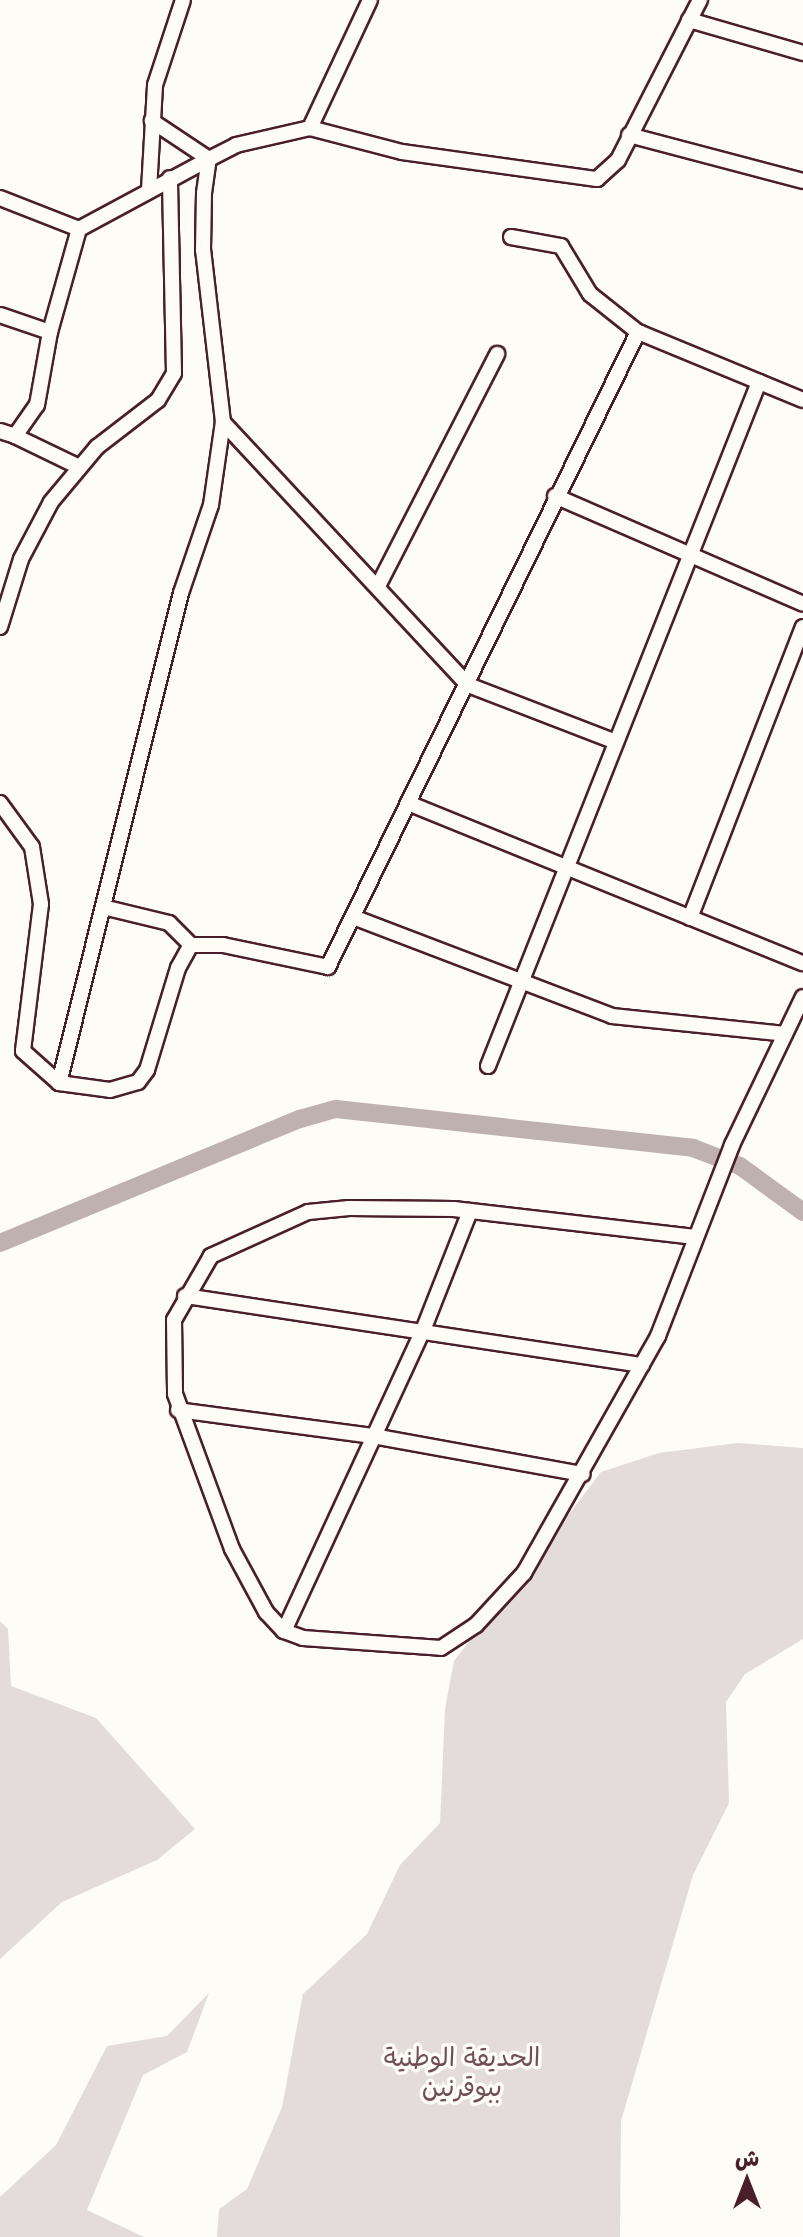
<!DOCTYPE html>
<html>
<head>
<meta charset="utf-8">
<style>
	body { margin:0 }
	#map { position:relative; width:803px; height:2237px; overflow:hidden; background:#fdfcf7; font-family:"Playpen Sans","Playpen Sans Arabic",sans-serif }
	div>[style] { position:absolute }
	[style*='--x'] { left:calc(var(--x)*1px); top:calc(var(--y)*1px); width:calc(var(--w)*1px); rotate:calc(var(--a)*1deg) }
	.green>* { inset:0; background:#e3dcda }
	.canal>* { height:18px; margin:-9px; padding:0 9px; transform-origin:9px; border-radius:9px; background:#c0b1b1 }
	.roads { filter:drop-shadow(2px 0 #4a1f2b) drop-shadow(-2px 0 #4a1f2b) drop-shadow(0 2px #4a1f2b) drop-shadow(0 -2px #4a1f2b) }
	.minor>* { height:14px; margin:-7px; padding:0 7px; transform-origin:7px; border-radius:7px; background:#fdfcf7 }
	span { translate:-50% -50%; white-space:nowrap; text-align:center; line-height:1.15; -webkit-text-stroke:7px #fdfcf7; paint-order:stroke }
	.park-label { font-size:26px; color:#704e57 }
	.north { position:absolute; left:707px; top:2141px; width:80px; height:80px; -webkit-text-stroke:6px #fdfcf7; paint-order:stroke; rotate:0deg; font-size:22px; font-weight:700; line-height:32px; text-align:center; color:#4a1f2b }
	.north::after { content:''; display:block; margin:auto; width:28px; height:36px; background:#4a1f2b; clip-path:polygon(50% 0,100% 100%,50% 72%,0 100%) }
</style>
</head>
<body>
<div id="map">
	<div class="green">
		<div style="clip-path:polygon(738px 1443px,803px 1448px,803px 1639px,745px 1674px,726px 1702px,729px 1803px,693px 1875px,621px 2121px,620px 2237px,217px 2237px,219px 2209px,247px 2189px,282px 2107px,303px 1994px,367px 1934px,400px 1865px,440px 1823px,445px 1709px,454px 1661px,484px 1622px,528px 1583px,557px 1530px,601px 1472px,659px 1453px)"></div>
		<div style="clip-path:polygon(0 1621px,8px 1629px,11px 1686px,96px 1718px,195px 1829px,157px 1860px,62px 1902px,0 1959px)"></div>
		<div style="clip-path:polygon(209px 1993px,187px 2052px,143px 2075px,87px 2210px,144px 2237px,0 2237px,0 2197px,56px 2145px,107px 2046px,167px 2036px)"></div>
	</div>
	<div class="canal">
		<div style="--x:0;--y:1243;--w:325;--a:-22.5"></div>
		<div style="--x:300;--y:1119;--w:37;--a:-16"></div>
		<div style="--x:336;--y:1109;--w:359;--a:6.2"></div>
		<div style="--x:693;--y:1148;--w:50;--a:21"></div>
		<div style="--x:740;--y:1166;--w:78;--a:36.1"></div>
	</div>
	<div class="roads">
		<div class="minor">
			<div style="--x:689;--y:20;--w:119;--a:16.1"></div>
			<div style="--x:310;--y:128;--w:141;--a:-64.9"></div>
			<div style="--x:629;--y:135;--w:180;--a:14.8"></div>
			<div style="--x:149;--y:190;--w:105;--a:-86.7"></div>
			<div style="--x:155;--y:85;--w:89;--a:-71.8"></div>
			<div style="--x:0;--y:198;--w:85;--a:21.4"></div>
			<div style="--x:511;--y:237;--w:51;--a:10.2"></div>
			<div style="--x:561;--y:246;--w:56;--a:58.9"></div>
			<div style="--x:590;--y:294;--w:61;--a:38.4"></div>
			<div style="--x:638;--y:332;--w:178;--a:22.4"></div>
			<div style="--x:0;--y:315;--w:53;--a:18.8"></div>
			<div style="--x:0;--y:431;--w:16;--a:18"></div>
			<div style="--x:15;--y:436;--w:38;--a:-55"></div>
			<div style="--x:37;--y:405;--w:74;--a:-79.9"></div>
			<div style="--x:50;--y:332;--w:107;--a:-74.3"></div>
			<div style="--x:79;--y:229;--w:148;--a:-28.3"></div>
			<div style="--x:209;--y:159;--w:69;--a:-146.3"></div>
			<div style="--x:15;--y:436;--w:71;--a:25.8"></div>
			<div style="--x:555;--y:496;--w:270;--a:23.5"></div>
			<div style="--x:378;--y:586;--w:261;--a:-62.8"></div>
			<div style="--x:0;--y:627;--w:71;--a:-72.8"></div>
			<div style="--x:21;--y:559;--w:64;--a:-62.2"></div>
			<div style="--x:51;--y:502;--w:72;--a:-50.1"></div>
			<div style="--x:97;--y:447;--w:77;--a:-37.6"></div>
			<div style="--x:158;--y:400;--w:31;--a:-59"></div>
			<div style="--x:174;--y:373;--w:195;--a:-91.2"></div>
			<div style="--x:616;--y:742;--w:159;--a:-158.9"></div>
			<div style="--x:468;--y:685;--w:359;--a:-133"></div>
			<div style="--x:223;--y:422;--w:173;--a:-96.6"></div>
			<div style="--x:203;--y:250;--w:57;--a:-89"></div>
			<div style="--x:204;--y:193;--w:34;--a:-82"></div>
			<div style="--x:209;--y:159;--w:30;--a:-27"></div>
			<div style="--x:236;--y:145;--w:76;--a:-12.9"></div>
			<div style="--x:310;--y:128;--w:95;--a:14.6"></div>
			<div style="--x:402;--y:152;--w:197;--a:7.9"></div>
			<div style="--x:597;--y:179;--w:28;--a:-42"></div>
			<div style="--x:618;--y:160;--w:180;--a:-62.9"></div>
			<div style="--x:0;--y:803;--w:54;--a:54"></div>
			<div style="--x:32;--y:847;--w:58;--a:81"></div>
			<div style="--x:41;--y:904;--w:148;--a:97"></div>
			<div style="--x:23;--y:1051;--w:48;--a:41.6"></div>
			<div style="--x:59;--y:1083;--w:51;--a:7.8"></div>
			<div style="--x:110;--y:1090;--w:29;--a:-16"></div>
			<div style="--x:138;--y:1082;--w:15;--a:-53"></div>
			<div style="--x:147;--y:1070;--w:107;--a:-73.1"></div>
			<div style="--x:178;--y:968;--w:26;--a:-61"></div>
			<div style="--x:191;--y:945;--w:32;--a:0"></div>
			<div style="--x:223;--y:945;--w:107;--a:11.8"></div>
			<div style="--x:328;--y:967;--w:707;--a:-63.98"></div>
			<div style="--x:408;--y:803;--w:426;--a:22.1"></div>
			<div style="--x:103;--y:907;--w:68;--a:13.6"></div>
			<div style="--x:169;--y:923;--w:31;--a:45"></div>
			<div style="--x:353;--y:917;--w:277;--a:20.9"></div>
			<div style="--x:612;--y:1016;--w:174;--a:5.9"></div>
			<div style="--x:690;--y:918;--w:312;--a:-68.8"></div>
			<div style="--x:488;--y:1066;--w:736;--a:-68.39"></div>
			<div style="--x:59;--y:1083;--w:505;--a:-76.02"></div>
			<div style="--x:181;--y:593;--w:93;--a:-71.2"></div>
			<div style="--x:211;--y:505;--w:84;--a:-81.8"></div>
			<div style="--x:695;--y:1237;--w:243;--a:-173.4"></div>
			<div style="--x:454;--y:1209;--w:105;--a:-179.5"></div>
			<div style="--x:349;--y:1208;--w:41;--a:174.4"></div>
			<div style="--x:308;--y:1212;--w:107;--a:155.6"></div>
			<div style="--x:211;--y:1256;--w:74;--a:120"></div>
			<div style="--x:174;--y:1320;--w:74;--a:89.2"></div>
			<div style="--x:175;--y:1394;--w:165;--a:69.8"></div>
			<div style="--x:232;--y:1549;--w:72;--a:61.6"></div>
			<div style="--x:266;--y:1612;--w:26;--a:47"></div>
			<div style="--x:284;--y:1631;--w:20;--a:20"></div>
			<div style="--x:303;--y:1638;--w:138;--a:4.1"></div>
			<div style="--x:441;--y:1648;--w:42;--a:-33.3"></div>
			<div style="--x:476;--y:1625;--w:71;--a:-47.3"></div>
			<div style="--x:524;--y:1573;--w:272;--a:-60.5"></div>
			<div style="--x:658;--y:1336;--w:205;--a:-68.8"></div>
			<div style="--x:732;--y:1145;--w:164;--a:-64.4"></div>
			<div style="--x:185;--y:1296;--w:462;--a:8.6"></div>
			<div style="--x:178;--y:1410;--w:197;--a:7.6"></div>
			<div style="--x:373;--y:1436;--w:213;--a:10.3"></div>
			<div style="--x:284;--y:1631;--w:328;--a:-65.2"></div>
			<div style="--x:422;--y:1333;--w:131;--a:-68.5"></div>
		</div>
	</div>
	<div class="park-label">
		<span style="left:462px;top:2071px">الحديقة الوطنية<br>ببوقرنين</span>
	</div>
	<div class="north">ش</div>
</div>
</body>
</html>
